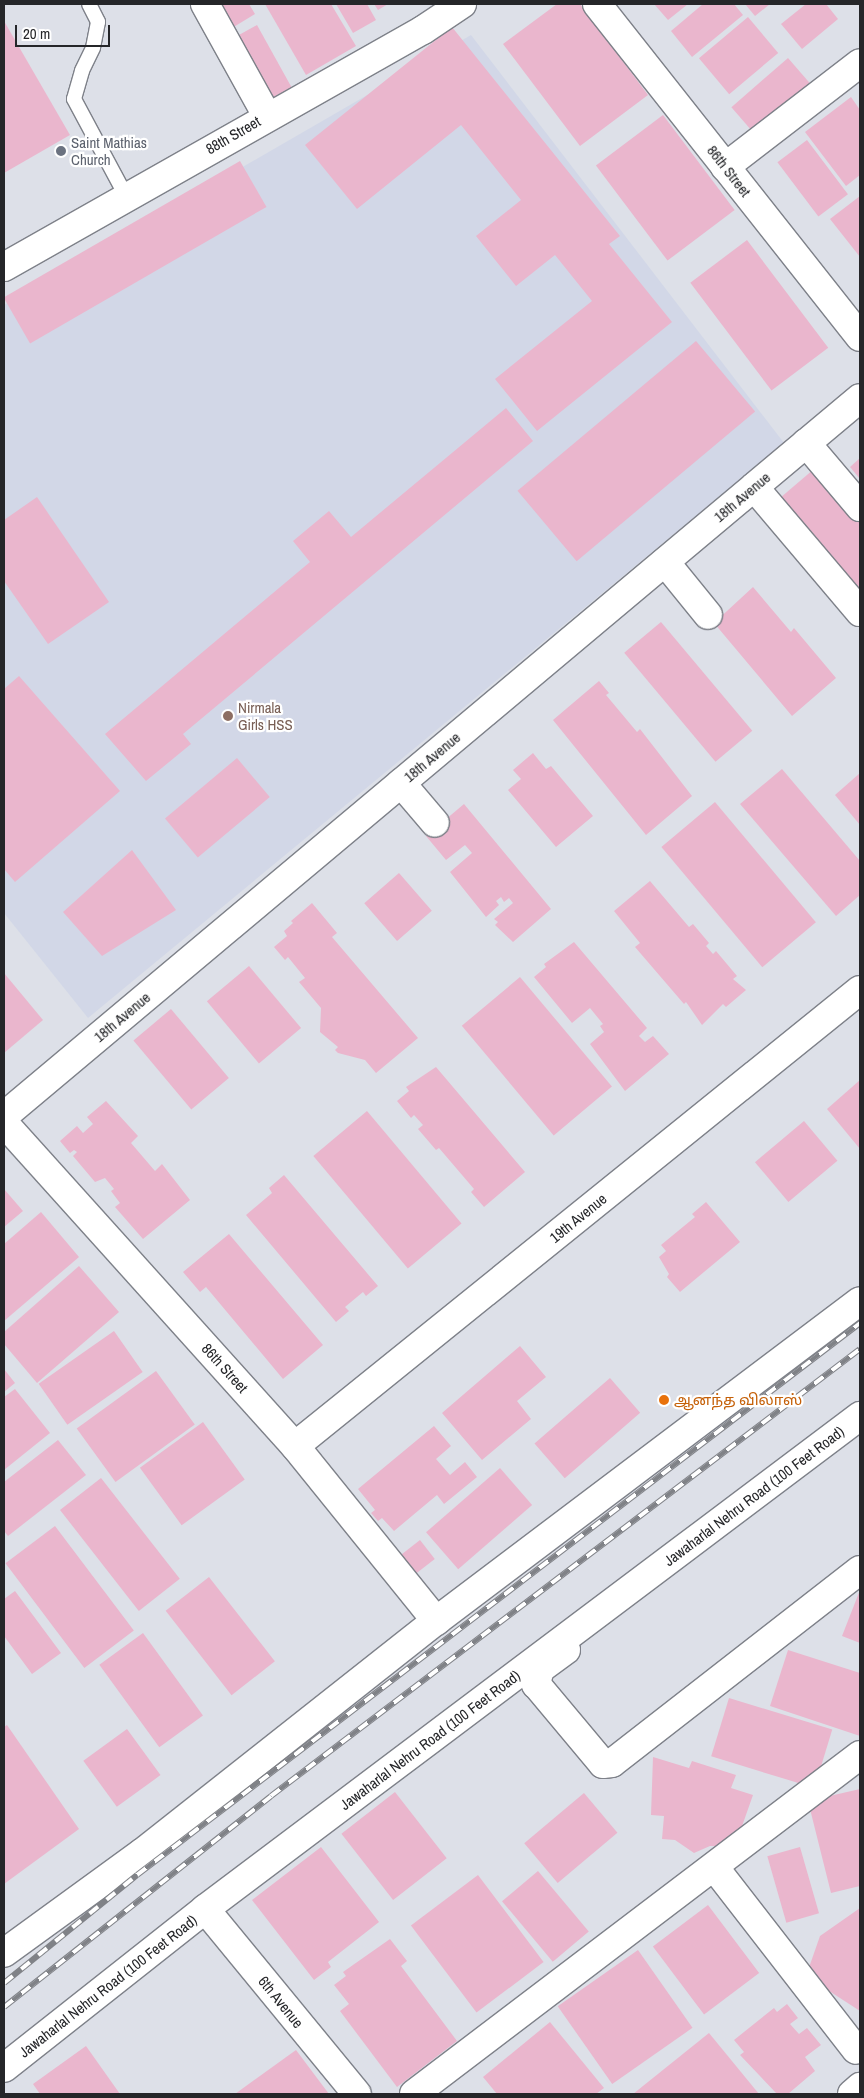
<!DOCTYPE html>
<html>
<head>
<meta charset="utf-8">
<style>
	body { margin:0 }
	#map { position:relative; width:864px; height:2098px; overflow:hidden; background:#dde0e8; font-family:"Archivo Narrow","Noto Sans Tamil",sans-serif }
	div>[style] { position:absolute }
	[style*='--x'] { left:calc(var(--x)*1px); top:calc(var(--y)*1px); width:calc(var(--w)*1px); rotate:calc(var(--a)*1deg) }
	.built>* { inset:0; background:#d2d7e7 }
	.building>* { inset:0; background:#eab6cd; transform-origin:0 0 }
	.roads { filter:drop-shadow(1px 0 #7e8189) drop-shadow(-1px 0 #7e8189) drop-shadow(0 1px #7e8189) drop-shadow(0 -1px #7e8189) }
	.lane>* { height:14px; margin:-7px; padding:0 7px; transform-origin:7px; border-radius:7px; background:#fff }
	.street>* { height:28px; margin:-14px; padding:0 14px; transform-origin:14px; border-radius:14px; background:#fff }
	.secondary>* { height:28px; margin:-14px; padding:0 14px; transform-origin:14px; border-radius:14px; background:#fff }
	.primary>* { height:28px; margin:-14px; padding:0 14px; transform-origin:14px; border-radius:14px; background:#fff }
	.rail>* { height:5.5px; margin-top:-2.75px; transform-origin:0; background:repeating-linear-gradient(90deg,#fff 0 11px,#808287 0 22px); box-sizing:border-box; border-block:1px solid #808287 }
	.dots>* { width:14px; height:14px; translate:-50% -50%; box-sizing:border-box; border:2px solid #fff; border-radius:50% }
	span { translate:-50% -50%; white-space:nowrap; text-align:center; line-height:1.15; -webkit-text-stroke:4.5px #fff; paint-order:stroke }
	.street-label { font-size:15px; color:#252629 }
	.worship-label { font-size:15px; color:#5b616d }
	.left { translate:0 -50%; text-align:left }
	.education-label { font-size:15px; color:#785e54 }
	.food-label { font-size:15px; color:#c56008 }
	.frame { position:absolute; inset:0; border:5px solid #252629; pointer-events:none }
	.scale { position:absolute; left:15px; top:25px; width:95px; height:22px; box-sizing:border-box; border:2px solid #252629; border-top:0; padding-left:6px; font-size:15px; line-height:18px; white-space:nowrap; color:#252629; -webkit-text-stroke:4px #fff; paint-order:stroke }
</style>
</head>
<body>
<div id="map">
	<div class="built">
		<div style="clip-path:polygon(471px 35px,784px 443px,88px 1018px,4px 913px,4px 305px)"></div>
	</div>
	<div class="building">
		<div style="clip-path:polygon(218px 4px,249px 4px,255px 14px,232px 28px)"></div>
		<div style="clip-path:polygon(265px 4px,331px 4px,356px 46px,306px 75px)"></div>
		<div style="clip-path:polygon(336px 4px,367px 4px,376px 20px,353px 33px)"></div>
		<div style="clip-path:polygon(374px 4px,388px 4px,378px 10px)"></div>
		<div style="clip-path:polygon(557px 4px,580px 4px,648px 95px,580px 146px,503px 44px)"></div>
		<div style="clip-path:polygon(654px 4px,688px 4px,668px 20px)"></div>
		<div style="clip-path:polygon(703px 4px,734px 4px,743px 15px,692px 57px,671px 31px)"></div>
		<div style="clip-path:polygon(745px 4px,770px 4px,755px 16px)"></div>
		<div style="clip-path:polygon(806px 4px,826px 4px,838px 19px,802px 49px,781px 24px)"></div>
		<div style="left:748px;top:17px;width:47px;height:64px;rotate:50deg"></div>
		<div style="clip-path:polygon(4px 21px,70px 135px,4px 173px)"></div>
		<div style="left:257px;top:25px;width:71px;height:31px;rotate:61deg"></div>
		<div style="clip-path:polygon(452px 27px,620px 236px,609px 244px,672px 322px,537px 431px,495px 379px,592px 301px,555px 255px,516px 286px,476px 236px,521px 200px,461px 125px,357px 209px,305px 145px)"></div>
		<div style="left:788px;top:58px;width:40px;height:75px;rotate:49deg"></div>
		<div style="clip-path:polygon(851px 97px,860px 110px,860px 175px,846px 186px,805px 132px)"></div>
		<div style="left:663px;top:115px;width:119px;height:84px;rotate:53deg"></div>
		<div style="left:807px;top:140px;width:68px;height:37px;rotate:53deg"></div>
		<div style="left:240px;top:161px;width:53px;height:273px;rotate:60deg"></div>
		<div style="clip-path:polygon(860px 196px,860px 257px,830px 219px)"></div>
		<div style="left:747px;top:240px;width:135px;height:71px;rotate:53deg"></div>
		<div style="left:696px;top:341px;width:92px;height:233px;rotate:50deg"></div>
		<div style="clip-path:polygon(506px 408px,533px 441px,183px 734px,191px 744px,146px 781px,105px 734px,310px 562px,293px 541px,329px 511px,351px 537px)"></div>
		<div style="clip-path:polygon(860px 458px,860px 479px,850px 467px)"></div>
		<div style="clip-path:polygon(814px 469px,860px 518px,860px 597px,780px 498px)"></div>
		<div style="clip-path:polygon(37px 497px,109px 602px,48px 644px,4px 581px,4px 520px)"></div>
		<div style="clip-path:polygon(753px 587px,791px 632px,794px 628px,836px 678px,792px 716px,714px 623px)"></div>
		<div style="left:661px;top:622px;width:142px;height:48px;rotate:50deg"></div>
		<div style="clip-path:polygon(19px 676px,120px 791px,15px 882px,4px 869px,4px 689px)"></div>
		<div style="clip-path:polygon(599px 681px,609px 693px,606px 695px,637px 732px,640px 729px,692px 796px,646px 835px,553px 720px)"></div>
		<div style="clip-path:polygon(533px 753px,546px 769px,551px 766px,593px 816px,556px 847px,508px 790px,521px 779px,513px 770px)"></div>
		<div style="left:237px;top:758px;width:51px;height:94px;rotate:50deg"></div>
		<div style="clip-path:polygon(782px 769px,860px 861px,860px 895px,836px 916px,740px 804px)"></div>
		<div style="clip-path:polygon(860px 773px,860px 825px,835px 795px)"></div>
		<div style="left:715px;top:802px;width:157px;height:70px;rotate:50deg"></div>
		<div style="clip-path:polygon(464px 804px,551px 909px,513px 942px,495px 925px,498px 922px,494px 919px,513px 903px,509px 898px,504px 902px,501px 897px,496px 901px,499px 905px,486px 917px,450px 872px,472px 853px,465px 845px,446px 860px,426px 836px)"></div>
		<div style="clip-path:polygon(132px 850px,176px 910px,102px 956px,63px 912px)"></div>
		<div style="left:399px;top:873px;width:50px;height:46px;rotate:49deg"></div>
		<div style="clip-path:polygon(650px 881px,689px 927px,693px 924px,709px 943px,706px 946px,713px 954px,716px 951px,737px 976px,733px 979px,746px 990px,726px 1007px,723px 1004px,702px 1025px,686px 1002px,684px 1004px,635px 947px,640px 943px,614px 911px)"></div>
		<div style="clip-path:polygon(312px 903px,337px 933px,332px 937px,418px 1038px,376px 1073px,365px 1060px,338px 1053px,335px 1050px,338px 1047px,320px 1032px,321px 1008px,299px 982px,305px 978px,288px 957px,285px 960px,274px 947px,287px 936px,284px 931px,293px 923px,291px 921px)"></div>
		<div style="clip-path:polygon(574px 942px,647px 1028px,639px 1036px,645px 1042px,653px 1036px,669px 1054px,625px 1091px,590px 1044px,604px 1032px,600px 1026px,603px 1024px,590px 1008px,572px 1023px,534px 977px,546px 967px,544px 964px)"></div>
		<div style="left:249px;top:966px;width:81px;height:55px;rotate:50deg"></div>
		<div style="clip-path:polygon(4px 973px,43px 1020px,4px 1053px)"></div>
		<div style="left:520px;top:977px;width:143px;height:76px;rotate:50deg"></div>
		<div style="left:171px;top:1009px;width:90px;height:49px;rotate:50deg"></div>
		<div style="clip-path:polygon(436px 1067px,525px 1172px,484px 1207px,471px 1192px,474px 1189px,439px 1148px,436px 1150px,418px 1129px,423px 1125px,414px 1115px,411px 1118px,397px 1101px,409px 1091px,406px 1087px)"></div>
		<div style="clip-path:polygon(860px 1080px,860px 1149px,827px 1109px)"></div>
		<div style="clip-path:polygon(106px 1101px,138px 1136px,131px 1143px,155px 1171px,162px 1164px,190px 1200px,143px 1239px,115px 1207px,120px 1203px,111px 1191px,114px 1189px,105px 1178px,95px 1182px,73px 1156px,77px 1152px,74px 1150px,70px 1153px,60px 1141px,77px 1126px,83px 1133px,93px 1124px,87px 1117px)"></div>
		<div style="left:367px;top:1111px;width:147px;height:70px;rotate:50deg"></div>
		<div style="left:804px;top:1121px;width:52px;height:64px;rotate:50deg"></div>
		<div style="clip-path:polygon(284px 1175px,378px 1286px,366px 1296px,363px 1292px,345px 1307px,349px 1311px,336px 1322px,246px 1215px,272px 1193px,269px 1188px)"></div>
		<div style="clip-path:polygon(4px 1189px,23px 1211px,4px 1227px)"></div>
		<div style="clip-path:polygon(706px 1202px,740px 1242px,680px 1292px,667px 1277px,669px 1274px,659px 1257px,666px 1251px,661px 1245px,695px 1217px,692px 1214px)"></div>
		<div style="clip-path:polygon(41px 1212px,79px 1257px,4px 1321px,4px 1244px)"></div>
		<div style="clip-path:polygon(229px 1234px,323px 1345px,283px 1379px,206px 1287px,200px 1292px,183px 1272px)"></div>
		<div style="clip-path:polygon(79px 1266px,119px 1312px,37px 1383px,4px 1344px,4px 1332px)"></div>
		<div style="left:114px;top:1331px;width:50px;height:92px;rotate:55deg"></div>
		<div style="clip-path:polygon(520px 1346px,546px 1377px,517px 1401px,531px 1419px,482px 1460px,442px 1413px)"></div>
		<div style="clip-path:polygon(4px 1369px,15px 1383px,4px 1392px)"></div>
		<div style="left:156px;top:1371px;width:66px;height:98px;rotate:54deg"></div>
		<div style="left:610px;top:1378px;width:46px;height:100px;rotate:49deg"></div>
		<div style="clip-path:polygon(15px 1389px,50px 1433px,4px 1470px,4px 1397px)"></div>
		<div style="left:203px;top:1422px;width:71px;height:78px;rotate:54deg"></div>
		<div style="clip-path:polygon(434px 1426px,451px 1446px,436px 1459px,450px 1475px,465px 1462px,477px 1477px,444px 1504px,437px 1495px,394px 1531px,382px 1518px,378px 1521px,371px 1513px,375px 1510px,358px 1489px)"></div>
		<div style="clip-path:polygon(58px 1440px,86px 1475px,8px 1536px,4px 1531px,4px 1482px)"></div>
		<div style="left:500px;top:1468px;width:49px;height:98px;rotate:49deg"></div>
		<div style="left:101px;top:1478px;width:128px;height:52px;rotate:52deg"></div>
		<div style="left:55px;top:1526px;width:131px;height:62px;rotate:53deg"></div>
		<div style="left:420px;top:1540px;width:24px;height:34px;rotate:52deg"></div>
		<div style="left:209px;top:1577px;width:107px;height:55px;rotate:52deg"></div>
		<div style="clip-path:polygon(860px 1590px,860px 1643px,842px 1636px)"></div>
		<div style="clip-path:polygon(15px 1591px,61px 1653px,32px 1674px,4px 1636px,4px 1599px)"></div>
		<div style="left:143px;top:1633px;width:102px;height:54px;rotate:54deg"></div>
		<div style="clip-path:polygon(788px 1650px,860px 1673px,860px 1736px,770px 1706px)"></div>
		<div style="left:729px;top:1698px;width:108px;height:61px;rotate:17deg"></div>
		<div style="clip-path:polygon(7px 1725px,79px 1829px,4px 1884px,4px 1727px)"></div>
		<div style="left:127px;top:1729px;width:57px;height:54px;rotate:54deg"></div>
		<div style="clip-path:polygon(653px 1757px,689px 1768px,692px 1761px,736px 1775px,731px 1788px,753px 1795px,735px 1846px,710px 1846px,694px 1853px,675px 1840px,662px 1839px,664px 1816px,651px 1815px)"></div>
		<div style="clip-path:polygon(860px 1789px,860px 1886px,831px 1893px,808px 1801px)"></div>
		<div style="left:395px;top:1792px;width:84px;height:68px;rotate:52deg"></div>
		<div style="left:584px;top:1793px;width:52px;height:78px;rotate:50deg"></div>
		<div style="clip-path:polygon(321px 1847px,379px 1922px,328px 1962px,331px 1967px,314px 1980px,252px 1900px)"></div>
		<div style="left:800px;top:1847px;width:69px;height:34px;rotate:74deg"></div>
		<div style="left:538px;top:1871px;width:79px;height:47px;rotate:50deg"></div>
		<div style="left:478px;top:1875px;width:109px;height:84px;rotate:53deg"></div>
		<div style="left:708px;top:1905px;width:85px;height:69px;rotate:53deg"></div>
		<div style="clip-path:polygon(860px 1908px,860px 2011px,806px 1976px,820px 1936px)"></div>
		<div style="clip-path:polygon(390px 1939px,407px 1961px,401px 1966px,457px 2041px,397px 2087px,340px 2011px,349px 2004px,334px 1985px,346px 1976px,343px 1972px)"></div>
		<div style="left:638px;top:1950px;width:95px;height:98px;rotate:55deg"></div>
		<div style="clip-path:polygon(787px 2004px,798px 2018px,790px 2024px,799px 2034px,807px 2028px,821px 2045px,805px 2057px,815px 2071px,788px 2094px,777px 2094px,740px 2055px,744px 2052px,734px 2040px,774px 2008px,777px 2012px)"></div>
		<div style="clip-path:polygon(550px 2022px,604px 2088px,596px 2094px,497px 2094px,483px 2077px)"></div>
		<div style="clip-path:polygon(709px 2033px,759px 2094px,633px 2094px)"></div>
		<div style="clip-path:polygon(86px 2046px,120px 2094px,40px 2094px,33px 2084px)"></div>
		<div style="clip-path:polygon(296px 2050px,329px 2094px,235px 2094px)"></div>
	</div>
	<div class="roads">
		<div class="lane">
			<div style="--x:89;--y:4;--w:20;--a:63"></div>
			<div style="--x:98;--y:22;--w:26;--a:101"></div>
			<div style="--x:93;--y:48;--w:25;--a:116"></div>
			<div style="--x:82;--y:71;--w:29;--a:106"></div>
			<div style="--x:74;--y:99;--w:110;--a:61.8"></div>
		</div>
		<div class="street">
			<div style="--x:205;--y:4;--w:128;--a:61"></div>
			<div style="--x:597;--y:4;--w:424;--a:51.7"></div>
			<div style="--x:725;--y:167;--w:170;--a:-37.6"></div>
			<div style="--x:4;--y:267;--w:481;--a:-29.5"></div>
			<div style="--x:423;--y:30;--w:47;--a:-33.7"></div>
			<div style="--x:806;--y:443;--w:84;--a:49.8"></div>
			<div style="--x:754;--y:487;--w:164;--a:49.7"></div>
			<div style="--x:665;--y:562;--w:68;--a:50.9"></div>
			<div style="--x:401;--y:783;--w:52;--a:49.6"></div>
			<div style="--x:4;--y:1123;--w:435;--a:48"></div>
			<div style="--x:295;--y:1446;--w:225;--a:51.1"></div>
			<div style="--x:295;--y:1446;--w:726;--a:-38.91"></div>
			<div style="--x:566;--y:1650;--w:32;--a:144"></div>
			<div style="--x:540;--y:1669;--w:16;--a:105"></div>
			<div style="--x:536;--y:1684;--w:104;--a:50.1"></div>
			<div style="--x:603;--y:1764;--w:9;--a:-6"></div>
			<div style="--x:612;--y:1763;--w:314;--a:-37.9"></div>
			<div style="--x:715;--y:1868;--w:230;--a:52.2"></div>
			<div style="--x:205;--y:1909;--w:239;--a:50.6"></div>
			<div style="--x:414;--y:2094;--w:560;--a:-37.24"></div>
		</div>
		<div class="secondary">
			<div style="--x:4;--y:1116;--w:1117;--a:-39.99"></div>
			<div style="--x:852;--y:2094;--w:11;--a:-41"></div>
		</div>
		<div class="primary">
			<div style="--x:4;--y:1953;--w:172;--a:-36"></div>
			<div style="--x:143;--y:1852;--w:373;--a:-38.3"></div>
			<div style="--x:436;--y:1621;--w:531;--a:-37.04"></div>
			<div style="--x:4;--y:2068;--w:256;--a:-38.3"></div>
			<div style="--x:205;--y:1909;--w:820;--a:-36.97"></div>
		</div>
	</div>
	<div class="rail">
		<div style="--x:4;--y:1983;--w:171;--a:-39.1"></div>
		<div style="--x:137;--y:1875;--w:910;--a:-37.36"></div>
		<div style="--x:4;--y:2007;--w:340;--a:-38.3"></div>
		<div style="--x:271;--y:1796;--w:739;--a:-37.2"></div>
	</div>
	<div class="dots">
		<div style="left:61px;top:151px;background:#6b7280"></div>
		<div style="left:228px;top:716px;background:#8d6e63"></div>
		<div style="left:664px;top:1400px;background:#e8710a"></div>
	</div>
	<div class="street-label">
		<span style="left:233px;top:135px;rotate:-30deg">88th Street</span>
		<span style="left:729px;top:171px;rotate:52deg">86th Street</span>
		<span style="left:742px;top:497px;rotate:-40deg">18th Avenue</span>
		<span style="left:432px;top:757px;rotate:-40deg">18th Avenue</span>
		<span style="left:122px;top:1017px;rotate:-40deg">18th Avenue</span>
		<span style="left:578px;top:1218px;rotate:-39deg">19th Avenue</span>
		<span style="left:225px;top:1368px;rotate:48deg">86th Street</span>
		<span style="left:754px;top:1496px;rotate:-37deg">Jawaharlal Nehru Road (100 Feet Road)</span>
		<span style="left:430px;top:1740px;rotate:-37deg">Jawaharlal Nehru Road (100 Feet Road)</span>
		<span style="left:108px;top:1986px;rotate:-38deg">Jawaharlal Nehru Road (100 Feet Road)</span>
		<span style="left:281px;top:2002px;rotate:51deg">6th Avenue</span>
	</div>
	<div class="worship-label">
		<span class="left" style="left:71px;top:151px">Saint Mathias<br>Church</span>
	</div>
	<div class="education-label">
		<span class="left" style="left:238px;top:716px">Nirmala<br>Girls HSS</span>
	</div>
	<div class="food-label">
		<span class="left" style="left:674px;top:1400px">ஆனந்த விலாஸ்</span>
	</div>
	<div class="frame"></div>
	<div class="scale">20 m</div>
</div>
</body>
</html>
